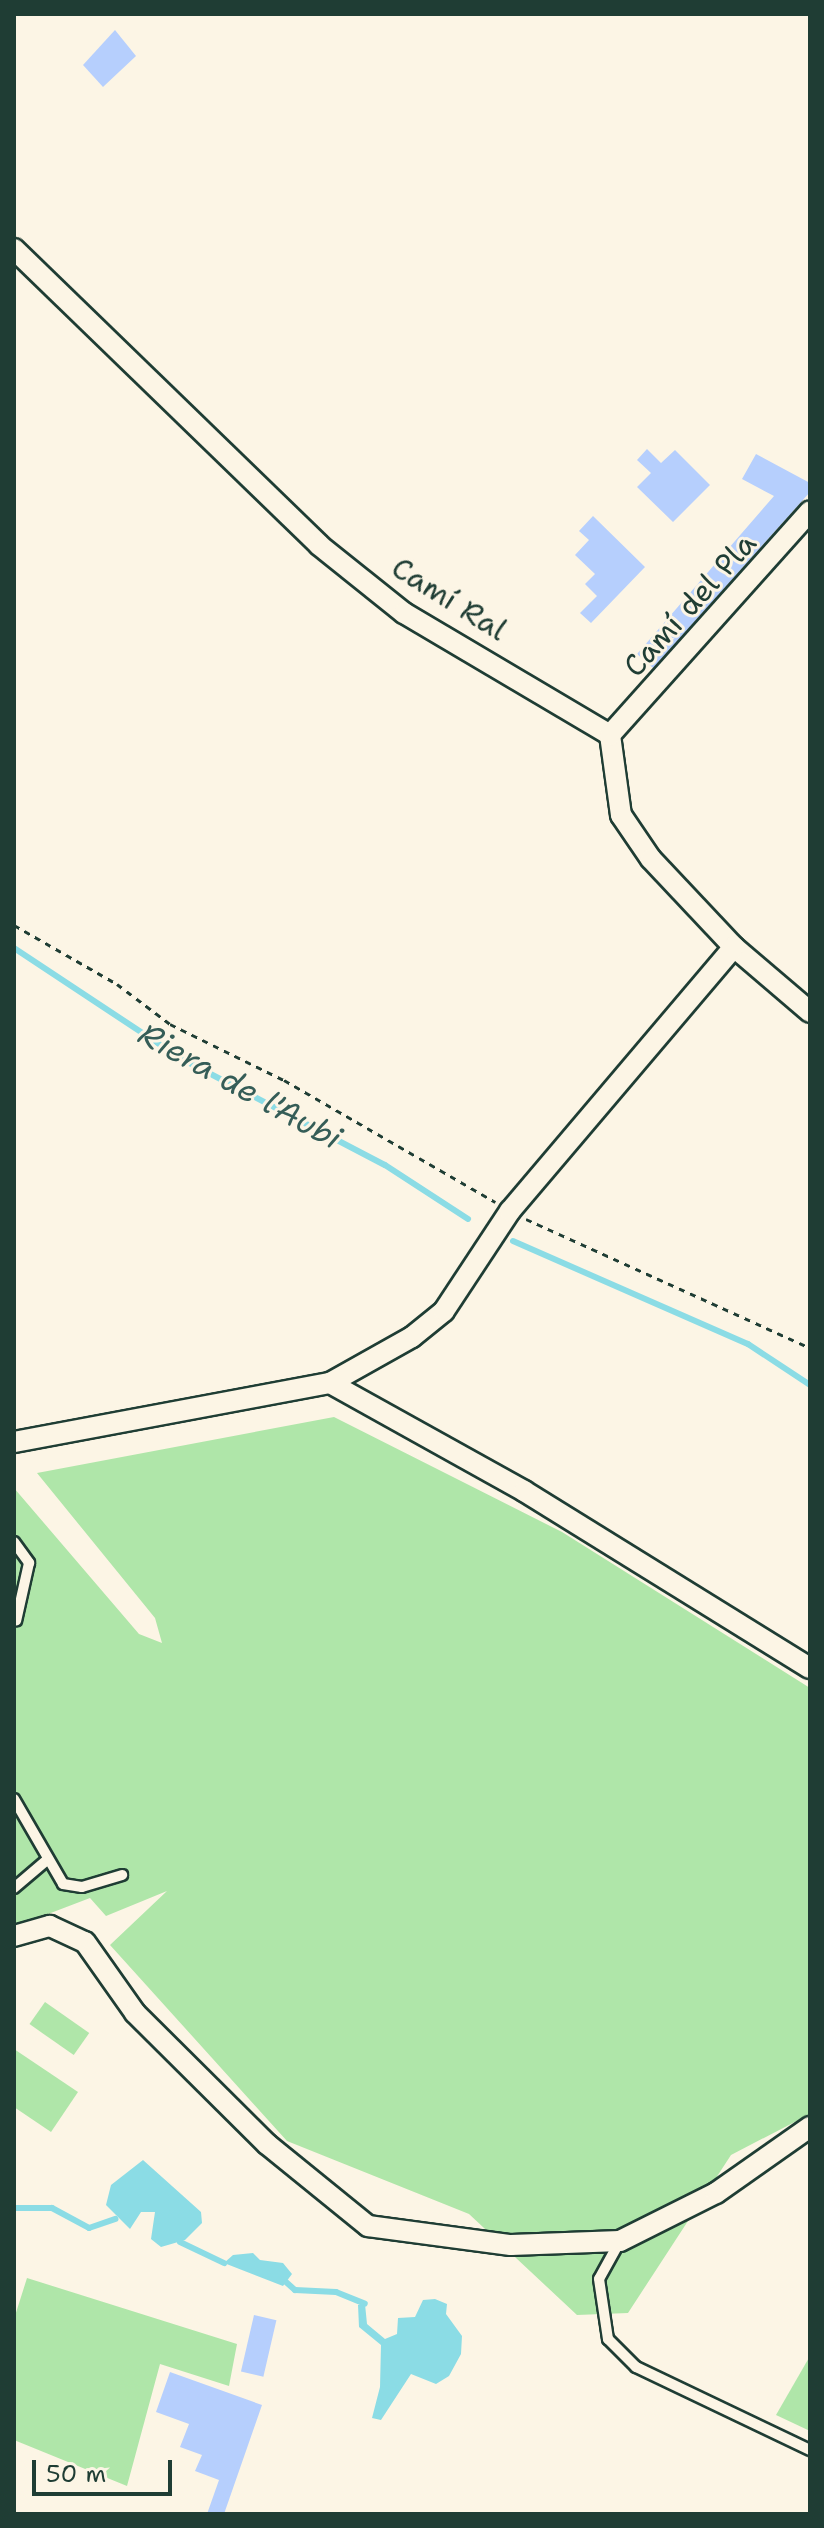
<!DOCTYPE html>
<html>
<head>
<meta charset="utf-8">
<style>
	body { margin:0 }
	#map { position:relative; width:824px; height:2528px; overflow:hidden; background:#fcf5e5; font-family:"Shantell Sans",sans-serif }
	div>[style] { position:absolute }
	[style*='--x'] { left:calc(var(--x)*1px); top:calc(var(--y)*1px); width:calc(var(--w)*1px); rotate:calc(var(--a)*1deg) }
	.green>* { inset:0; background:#afe6a9; transform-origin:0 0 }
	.water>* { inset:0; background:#8bdce5 }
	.stream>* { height:6px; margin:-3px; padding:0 3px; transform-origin:3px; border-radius:3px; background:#8bdce5 }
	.building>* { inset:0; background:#b6cffd; transform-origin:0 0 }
	.path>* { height:3px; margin-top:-1.5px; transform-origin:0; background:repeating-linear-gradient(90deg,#1f3d34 0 6px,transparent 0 12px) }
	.roads { filter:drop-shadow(2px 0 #1f3d34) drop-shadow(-2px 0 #1f3d34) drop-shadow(0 2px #1f3d34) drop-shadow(0 -2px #1f3d34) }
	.lane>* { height:10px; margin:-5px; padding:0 5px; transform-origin:5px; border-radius:5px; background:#fcf5e5 }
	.street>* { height:20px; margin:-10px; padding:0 10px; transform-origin:10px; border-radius:10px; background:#fcf5e5 }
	span { translate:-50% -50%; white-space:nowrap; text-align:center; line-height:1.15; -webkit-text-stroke:6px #fcf5e5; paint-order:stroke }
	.street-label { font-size:30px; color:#1f3d34 }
	.water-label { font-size:32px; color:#355d57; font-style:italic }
	.frame { position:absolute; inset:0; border:16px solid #1f3d34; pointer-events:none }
	.scale { position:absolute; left:32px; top:2460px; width:140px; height:36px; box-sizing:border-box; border:4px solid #1f3d34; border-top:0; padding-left:10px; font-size:24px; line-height:28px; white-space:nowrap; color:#1f3d34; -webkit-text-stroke:6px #fcf5e5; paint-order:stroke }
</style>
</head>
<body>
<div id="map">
	<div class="green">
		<div style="clip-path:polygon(334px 1417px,562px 1532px,810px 1688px,810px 2114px,731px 2155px,628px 2313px,577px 2315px,469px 2214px,287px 2141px,110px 1945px,167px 1891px,106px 1916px,90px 1898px,14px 1927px,14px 1488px,139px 1634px,162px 1643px,155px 1618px,37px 1473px)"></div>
		<div style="left:45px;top:2002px;width:54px;height:27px;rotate:35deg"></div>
		<div style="clip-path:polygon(14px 2049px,78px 2092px,51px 2132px,14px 2107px)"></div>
		<div style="clip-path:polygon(27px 2278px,237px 2344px,229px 2386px,160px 2364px,127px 2486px,14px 2440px,14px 2319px)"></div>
		<div style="clip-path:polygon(810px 2356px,810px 2431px,776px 2415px)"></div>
	</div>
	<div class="water">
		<div style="clip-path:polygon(143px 2160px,201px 2212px,202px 2223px,185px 2240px,161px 2247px,151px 2239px,155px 2212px,141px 2212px,130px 2229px,106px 2205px,111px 2185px)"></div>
		<div style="clip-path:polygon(253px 2253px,260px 2260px,283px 2263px,292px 2274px,283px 2286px,224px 2263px,233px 2255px)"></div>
		<div style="clip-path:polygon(435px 2299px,447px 2304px,446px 2314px,462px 2336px,461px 2354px,449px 2376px,436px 2384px,411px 2374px,381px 2420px,372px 2418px,380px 2387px,381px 2345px,359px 2327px,358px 2305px,365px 2304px,367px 2324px,385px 2339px,397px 2334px,398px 2318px,415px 2317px,423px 2300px)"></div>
	</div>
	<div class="stream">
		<div style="--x:14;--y:948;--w:199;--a:33.5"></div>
		<div style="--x:180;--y:1058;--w:231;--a:27.6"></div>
		<div style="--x:385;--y:1165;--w:99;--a:33"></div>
		<div style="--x:513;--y:1241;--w:257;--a:23.7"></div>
		<div style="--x:748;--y:1344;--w:74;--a:33.5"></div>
		<div style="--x:14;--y:2208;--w:38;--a:0"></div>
		<div style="--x:52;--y:2208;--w:42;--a:28.4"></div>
		<div style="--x:89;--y:2228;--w:28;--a:-19"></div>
		<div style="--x:180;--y:2242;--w:49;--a:25.5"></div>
		<div style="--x:286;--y:2282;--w:12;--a:42"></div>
		<div style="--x:295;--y:2290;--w:41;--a:2.8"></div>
		<div style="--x:336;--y:2292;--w:31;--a:22"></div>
	</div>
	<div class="building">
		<div style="clip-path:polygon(115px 30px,136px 56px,103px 87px,83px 65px)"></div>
		<div style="clip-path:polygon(647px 449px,661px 463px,675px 450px,710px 485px,673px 522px,637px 487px,651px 473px,637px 460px)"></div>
		<div style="clip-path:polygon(756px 454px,810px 483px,810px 492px,653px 668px,637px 654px,774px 496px,742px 479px)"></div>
		<div style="clip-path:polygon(593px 516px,645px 567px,591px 623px,580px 613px,597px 596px,585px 584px,595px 574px,575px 555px,589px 540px,579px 531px)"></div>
		<div style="left:254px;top:2315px;width:23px;height:58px;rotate:13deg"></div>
		<div style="clip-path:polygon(170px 2372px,262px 2405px,224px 2514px,207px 2514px,219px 2480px,195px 2471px,202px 2455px,180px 2447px,189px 2424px,156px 2412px)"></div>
	</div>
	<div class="path">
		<div style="--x:14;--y:925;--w:119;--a:29.8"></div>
		<div style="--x:117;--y:984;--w:66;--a:37"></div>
		<div style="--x:170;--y:1024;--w:127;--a:26.2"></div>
		<div style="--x:284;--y:1080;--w:244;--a:30"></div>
		<div style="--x:526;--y:1219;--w:312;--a:24.4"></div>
	</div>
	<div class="roads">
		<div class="lane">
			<div style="--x:14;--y:1542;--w:26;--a:54"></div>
			<div style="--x:29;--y:1563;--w:59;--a:102.6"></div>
			<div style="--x:14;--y:1799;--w:98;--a:60"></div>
			<div style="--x:63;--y:1884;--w:19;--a:9"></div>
			<div style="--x:82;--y:1887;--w:42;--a:-16.7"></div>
			<div style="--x:14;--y:1888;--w:43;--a:-40.3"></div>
			<div style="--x:620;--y:2241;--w:43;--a:118.9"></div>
			<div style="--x:599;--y:2279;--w:61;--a:81.5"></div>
			<div style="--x:608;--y:2339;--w:40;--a:45"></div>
			<div style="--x:636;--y:2367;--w:193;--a:25.5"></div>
		</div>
		<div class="street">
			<div style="--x:14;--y:249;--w:425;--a:44.1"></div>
			<div style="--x:319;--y:545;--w:109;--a:38.7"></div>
			<div style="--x:404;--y:613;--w:239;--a:30.6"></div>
			<div style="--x:610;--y:735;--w:81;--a:82.2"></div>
			<div style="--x:621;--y:815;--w:53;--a:55.7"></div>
			<div style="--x:651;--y:859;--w:121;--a:46.7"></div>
			<div style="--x:734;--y:947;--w:100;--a:40.5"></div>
			<div style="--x:610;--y:735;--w:300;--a:-48.2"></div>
			<div style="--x:330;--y:1383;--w:222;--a:29.1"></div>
			<div style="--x:524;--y:1491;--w:336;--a:31.8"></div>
			<div style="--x:14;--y:1442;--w:321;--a:-10.6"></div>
			<div style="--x:330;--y:1383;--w:94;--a:-29.3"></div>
			<div style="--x:412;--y:1337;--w:41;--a:-39.1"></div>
			<div style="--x:444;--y:1311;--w:120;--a:-56.6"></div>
			<div style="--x:510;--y:1211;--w:346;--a:-49.7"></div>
			<div style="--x:14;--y:1936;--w:37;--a:-16"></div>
			<div style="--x:50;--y:1926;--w:38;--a:25"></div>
			<div style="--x:85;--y:1942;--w:87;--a:54.8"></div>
			<div style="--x:135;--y:2013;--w:186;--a:44.8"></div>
			<div style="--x:267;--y:2144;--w:130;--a:39.1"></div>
			<div style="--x:368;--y:2226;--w:144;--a:7.6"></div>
			<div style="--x:511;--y:2245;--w:109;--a:-2.1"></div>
			<div style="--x:620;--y:2241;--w:107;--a:-26.6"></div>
			<div style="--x:716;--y:2193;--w:115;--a:-35.1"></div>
		</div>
	</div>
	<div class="street-label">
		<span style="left:449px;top:599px;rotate:32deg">Camí Ral</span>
		<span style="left:690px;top:605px;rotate:-48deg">Camí del Pla</span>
	</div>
	<div class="water-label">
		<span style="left:240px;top:1086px;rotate:29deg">Riera de l'Aubi</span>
	</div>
	<div class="frame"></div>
	<div class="scale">50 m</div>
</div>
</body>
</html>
